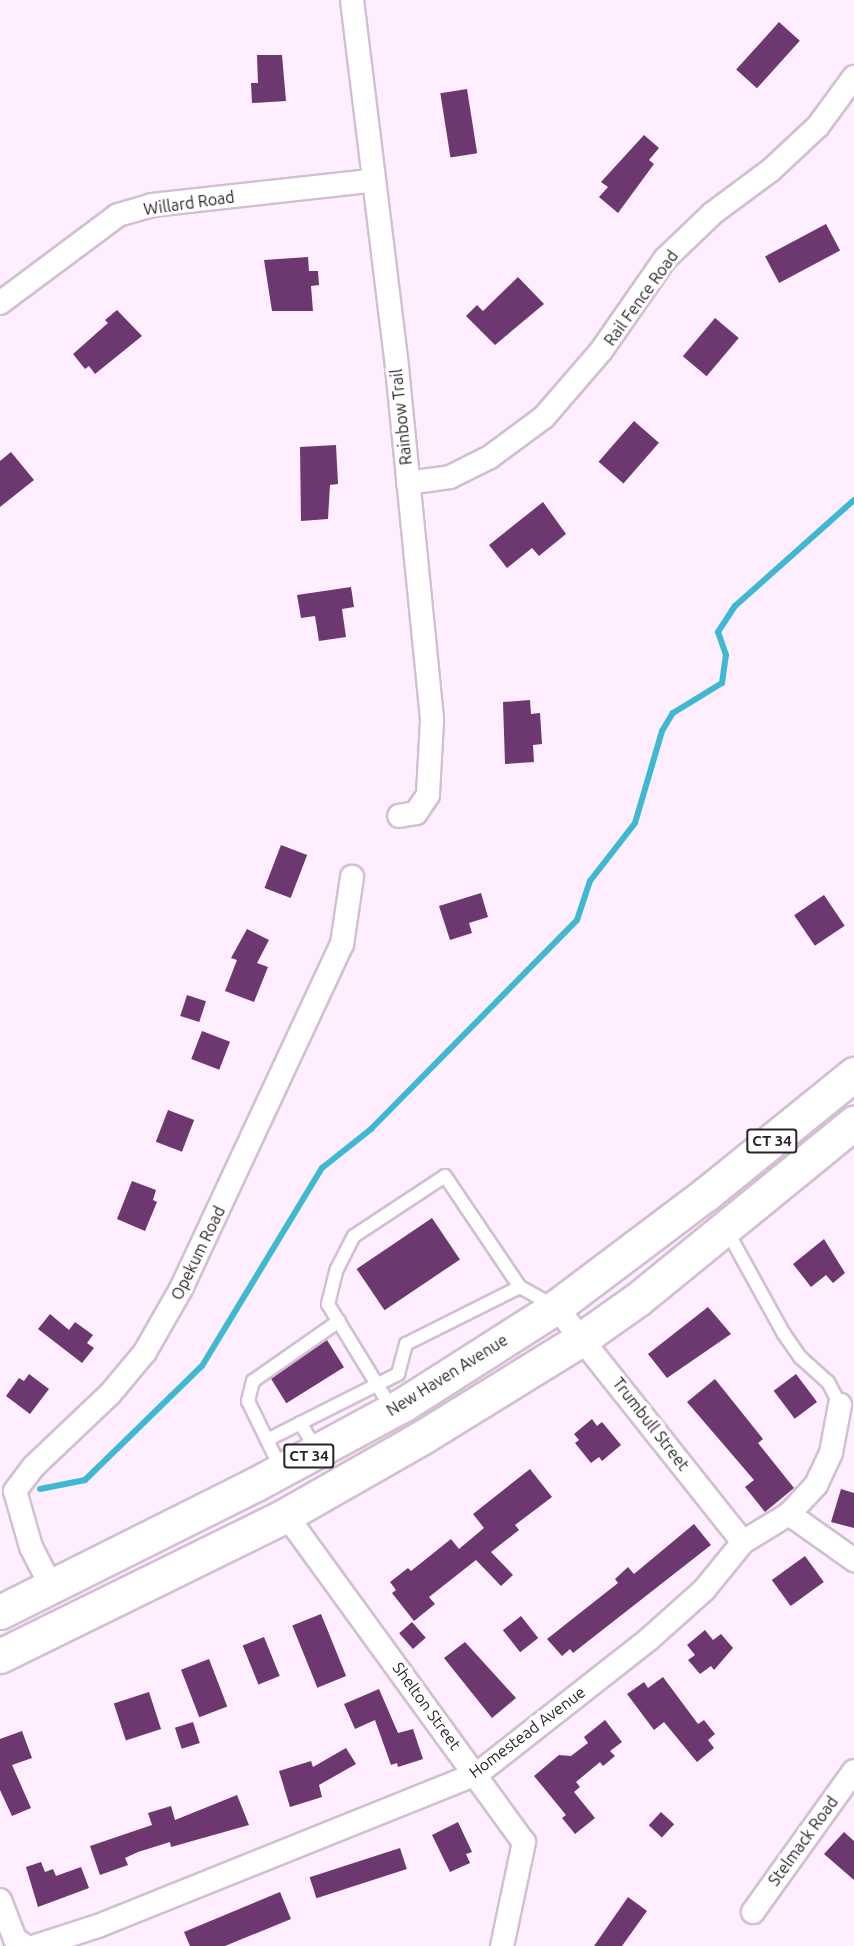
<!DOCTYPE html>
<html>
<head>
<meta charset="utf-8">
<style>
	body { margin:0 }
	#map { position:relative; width:854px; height:1946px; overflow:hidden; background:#fef; font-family:Ubuntu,sans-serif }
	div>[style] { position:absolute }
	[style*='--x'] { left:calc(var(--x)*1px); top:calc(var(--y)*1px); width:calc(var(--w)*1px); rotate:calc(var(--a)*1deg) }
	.stream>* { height:6px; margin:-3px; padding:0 3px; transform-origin:3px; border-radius:3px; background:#3fb9d2 }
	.building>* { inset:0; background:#6d376f; transform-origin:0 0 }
	.roads { filter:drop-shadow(2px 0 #d3bfd3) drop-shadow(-2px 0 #d3bfd3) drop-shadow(0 2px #d3bfd3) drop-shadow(0 -2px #d3bfd3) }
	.lane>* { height:12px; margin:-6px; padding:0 6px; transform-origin:6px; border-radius:6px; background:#fff }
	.street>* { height:22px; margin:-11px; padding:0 11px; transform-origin:11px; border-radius:11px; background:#fff }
	.highway>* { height:33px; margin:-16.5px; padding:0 16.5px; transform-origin:16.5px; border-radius:16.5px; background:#fff }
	span { translate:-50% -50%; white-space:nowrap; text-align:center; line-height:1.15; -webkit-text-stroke:6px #fff; paint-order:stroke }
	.shield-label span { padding:2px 4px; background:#fff; border:2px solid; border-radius:4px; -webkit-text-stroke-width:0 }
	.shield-label { font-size:15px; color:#2a232a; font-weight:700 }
	.street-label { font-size:16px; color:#2a232a }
</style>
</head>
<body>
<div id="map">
	<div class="stream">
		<div style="--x:40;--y:1489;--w:46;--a:-11.3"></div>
		<div style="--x:85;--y:1480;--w:163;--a:-44.3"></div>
		<div style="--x:202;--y:1366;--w:232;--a:-58.8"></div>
		<div style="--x:322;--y:1168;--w:63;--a:-38.5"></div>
		<div style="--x:371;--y:1129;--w:293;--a:-45.4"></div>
		<div style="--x:577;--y:920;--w:41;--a:-71.6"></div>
		<div style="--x:590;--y:881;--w:73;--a:-52.2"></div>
		<div style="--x:635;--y:823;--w:96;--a:-73.6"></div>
		<div style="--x:662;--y:731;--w:21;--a:-59"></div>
		<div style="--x:673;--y:713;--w:57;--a:-31.5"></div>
		<div style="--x:722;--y:683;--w:28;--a:-82"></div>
		<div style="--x:726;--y:655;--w:24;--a:-109"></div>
		<div style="--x:718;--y:632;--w:31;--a:-57"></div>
		<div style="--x:735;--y:606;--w:159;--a:-41.7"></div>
	</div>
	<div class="building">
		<div style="left:779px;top:22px;width:28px;height:64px;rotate:42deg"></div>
		<div style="clip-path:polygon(257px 55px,282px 55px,286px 101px,252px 103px,251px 83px,258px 83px)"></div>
		<div style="left:467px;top:89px;width:65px;height:27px;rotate:81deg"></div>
		<div style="clip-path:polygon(644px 135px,659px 148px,649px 160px,654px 164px,618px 213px,599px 197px,608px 187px,601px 182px)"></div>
		<div style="left:826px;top:224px;width:30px;height:69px;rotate:62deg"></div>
		<div style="clip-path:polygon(308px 257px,309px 271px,318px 271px,319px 285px,311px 286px,313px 311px,272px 311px,264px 260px)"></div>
		<div style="clip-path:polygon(518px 277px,544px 304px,495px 345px,466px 316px,477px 305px,483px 311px)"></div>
		<div style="clip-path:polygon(117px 310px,142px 336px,95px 374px,89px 366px,85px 369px,73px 354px,108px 323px,105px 320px)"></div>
		<div style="left:715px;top:318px;width:31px;height:50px;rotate:40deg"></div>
		<div style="left:634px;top:421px;width:33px;height:54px;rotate:41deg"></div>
		<div style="clip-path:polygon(336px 445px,338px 484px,330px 485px,328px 519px,301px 521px,300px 447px)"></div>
		<div style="clip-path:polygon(11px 452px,34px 480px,0 507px,0 461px)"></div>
		<div style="clip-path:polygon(543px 502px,566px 534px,539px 556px,532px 548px,507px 568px,489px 545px)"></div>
		<div style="clip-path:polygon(351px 587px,354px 607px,342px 609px,346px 637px,319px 641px,315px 616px,301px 618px,297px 595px)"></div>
		<div style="clip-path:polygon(530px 700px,531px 714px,540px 713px,542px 744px,533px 745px,534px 762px,505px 764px,503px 702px)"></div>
		<div style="left:281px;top:845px;width:28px;height:46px;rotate:21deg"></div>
		<div style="clip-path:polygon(481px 893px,488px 917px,469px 923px,472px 933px,450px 940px,439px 906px)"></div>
		<div style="left:824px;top:895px;width:37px;height:36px;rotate:56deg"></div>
		<div style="clip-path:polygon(247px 929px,269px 940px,257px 963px,268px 967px,254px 1002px,225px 991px,237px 960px,231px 958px)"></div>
		<div style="left:187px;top:995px;width:20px;height:22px;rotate:18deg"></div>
		<div style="left:202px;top:1031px;width:30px;height:30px;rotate:21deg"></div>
		<div style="left:168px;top:1110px;width:28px;height:34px;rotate:21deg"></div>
		<div style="clip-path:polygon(132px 1181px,156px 1190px,153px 1200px,157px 1202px,145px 1231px,117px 1219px)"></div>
		<div style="left:432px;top:1218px;width:50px;height:91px;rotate:56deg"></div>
		<div style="clip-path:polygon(824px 1239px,845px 1273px,833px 1283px,826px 1275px,811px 1287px,793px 1264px)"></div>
		<div style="clip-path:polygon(708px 1307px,731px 1334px,667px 1378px,648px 1354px)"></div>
		<div style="clip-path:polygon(50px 1314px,69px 1330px,75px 1322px,93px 1335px,87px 1343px,94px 1348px,82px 1363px,38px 1329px)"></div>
		<div style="left:327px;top:1340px;width:32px;height:68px;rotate:58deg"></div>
		<div style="clip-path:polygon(29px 1374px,49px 1389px,30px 1414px,6px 1396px,19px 1378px,24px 1381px)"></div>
		<div style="left:796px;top:1374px;width:35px;height:28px;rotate:53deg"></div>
		<div style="clip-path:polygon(715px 1379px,763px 1439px,758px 1443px,794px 1488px,765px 1512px,745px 1487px,754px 1480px,687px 1402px)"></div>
		<div style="clip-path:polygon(592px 1419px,597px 1426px,602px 1422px,621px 1445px,602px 1461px,599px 1457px,591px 1463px,575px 1443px,579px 1440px,574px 1434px)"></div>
		<div style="clip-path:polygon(530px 1469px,552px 1497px,515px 1525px,519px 1530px,491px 1552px,513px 1575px,501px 1586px,476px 1560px,429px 1597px,435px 1604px,414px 1621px,392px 1593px,396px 1590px,390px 1582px,408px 1568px,411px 1571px,451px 1539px,459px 1549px,484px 1528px,473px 1514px)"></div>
		<div style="clip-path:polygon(841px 1489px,854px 1493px,854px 1528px,831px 1522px)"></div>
		<div style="clip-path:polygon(694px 1524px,711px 1545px,573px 1653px,570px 1649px,562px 1656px,547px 1639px,618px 1583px,615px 1579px,628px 1567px,634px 1574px)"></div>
		<div style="left:805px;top:1556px;width:32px;height:41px;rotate:54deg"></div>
		<div style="left:321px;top:1614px;width:67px;height:31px;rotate:68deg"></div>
		<div style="left:521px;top:1616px;width:28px;height:23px;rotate:52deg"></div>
		<div style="left:412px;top:1622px;width:21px;height:17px;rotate:49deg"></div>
		<div style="clip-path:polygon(705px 1630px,713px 1640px,721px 1634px,733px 1648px,714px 1670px,711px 1666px,700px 1674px,688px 1660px,695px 1655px,687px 1645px)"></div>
		<div style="left:264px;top:1637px;width:42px;height:23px;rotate:68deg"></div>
		<div style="clip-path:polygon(465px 1642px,516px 1698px,492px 1718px,444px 1658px)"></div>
		<div style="left:209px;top:1659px;width:51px;height:30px;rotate:69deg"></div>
		<div style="clip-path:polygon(663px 1677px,698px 1724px,704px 1720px,715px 1734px,708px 1740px,714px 1748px,697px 1762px,664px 1722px,654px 1730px,627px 1694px,644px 1682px,648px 1688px)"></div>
		<div style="clip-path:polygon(379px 1689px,398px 1733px,413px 1729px,423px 1759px,398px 1767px,397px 1763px,391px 1765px,375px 1720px,355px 1729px,344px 1704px)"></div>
		<div style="left:149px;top:1692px;width:39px;height:37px;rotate:72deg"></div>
		<div style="clip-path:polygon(605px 1720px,622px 1742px,610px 1751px,615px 1756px,603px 1766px,600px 1762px,576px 1782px,580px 1787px,574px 1792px,595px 1818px,575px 1834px,562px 1818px,566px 1815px,534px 1776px,559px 1755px,571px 1756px,588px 1743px,584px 1737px)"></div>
		<div style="left:193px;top:1722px;width:22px;height:19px;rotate:72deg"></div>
		<div style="clip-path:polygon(22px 1731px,32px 1758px,12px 1765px,31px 1808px,12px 1816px,0 1790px,0 1739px)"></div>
		<div style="clip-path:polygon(346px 1748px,356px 1764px,319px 1785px,322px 1797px,290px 1807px,279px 1771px,311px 1761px,313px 1767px)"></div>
		<div style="clip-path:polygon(237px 1795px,249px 1825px,171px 1847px,170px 1842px,138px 1852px,125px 1858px,128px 1865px,100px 1875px,90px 1846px,152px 1825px,148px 1813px,171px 1806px,175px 1820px)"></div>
		<div style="left:661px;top:1812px;width:18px;height:18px;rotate:43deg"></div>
		<div style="clip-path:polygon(458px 1822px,472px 1852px,466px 1854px,470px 1863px,450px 1872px,432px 1835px)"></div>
		<div style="clip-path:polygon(844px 1832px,854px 1841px,854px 1880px,824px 1854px)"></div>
		<div style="left:400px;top:1848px;width:22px;height:95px;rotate:72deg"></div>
		<div style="clip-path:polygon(41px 1862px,45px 1872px,53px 1869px,56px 1876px,81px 1867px,89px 1888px,38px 1907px,26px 1867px)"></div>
		<div style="clip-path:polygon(280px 1892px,291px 1919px,225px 1946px,190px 1946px,184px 1932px)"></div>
		<div style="clip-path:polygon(628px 1897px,647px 1911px,622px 1946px,594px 1946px)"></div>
	</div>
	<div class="roads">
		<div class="lane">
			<div style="--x:726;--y:1229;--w:120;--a:61.1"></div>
			<div style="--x:784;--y:1334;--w:28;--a:55"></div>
			<div style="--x:800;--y:1357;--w:38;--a:42"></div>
			<div style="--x:828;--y:1382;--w:26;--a:62"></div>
			<div style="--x:339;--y:1321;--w:105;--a:145.1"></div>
			<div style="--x:253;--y:1381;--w:21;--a:104"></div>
			<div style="--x:248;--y:1401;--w:43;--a:64"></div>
			<div style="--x:267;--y:1440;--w:147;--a:-26.7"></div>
			<div style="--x:398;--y:1374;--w:31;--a:-75"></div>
			<div style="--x:406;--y:1344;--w:127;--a:-26.6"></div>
			<div style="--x:392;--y:1409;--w:123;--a:-121.4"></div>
			<div style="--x:328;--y:1304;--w:36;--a:-76"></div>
			<div style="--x:337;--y:1269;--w:37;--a:-63"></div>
			<div style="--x:354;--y:1236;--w:109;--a:-33.4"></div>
			<div style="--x:445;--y:1176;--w:134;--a:56"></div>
			<div style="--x:520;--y:1287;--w:39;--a:29"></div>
			<div style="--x:300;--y:1423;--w:32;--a:58"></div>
			<div style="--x:267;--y:1440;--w:32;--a:64"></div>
		</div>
		<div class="street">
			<div style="--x:352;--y:0;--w:371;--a:83"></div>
			<div style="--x:397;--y:368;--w:354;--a:84.3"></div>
			<div style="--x:432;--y:720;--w:75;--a:93.1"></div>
			<div style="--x:428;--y:795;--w:22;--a:124"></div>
			<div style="--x:416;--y:813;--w:17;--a:170"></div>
			<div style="--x:0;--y:303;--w:147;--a:-36.7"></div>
			<div style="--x:118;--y:215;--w:35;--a:-16"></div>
			<div style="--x:152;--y:205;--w:220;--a:-6.3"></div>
			<div style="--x:408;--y:483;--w:42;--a:-8.1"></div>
			<div style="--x:450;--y:477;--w:45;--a:-26.6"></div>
			<div style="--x:490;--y:457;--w:67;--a:-36.5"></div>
			<div style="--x:544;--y:417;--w:87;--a:-49.2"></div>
			<div style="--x:601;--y:351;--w:112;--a:-55.2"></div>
			<div style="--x:665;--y:259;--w:66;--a:-43.8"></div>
			<div style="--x:713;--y:213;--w:72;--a:-36.6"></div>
			<div style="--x:771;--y:170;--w:64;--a:-43.1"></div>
			<div style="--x:818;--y:126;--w:61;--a:-53.7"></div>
			<div style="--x:556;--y:1307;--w:300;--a:51.5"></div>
			<div style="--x:789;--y:1514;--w:80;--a:35.3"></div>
			<div style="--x:286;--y:1515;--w:404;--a:54"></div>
			<div style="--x:524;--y:1842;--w:106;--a:101.9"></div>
			<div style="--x:52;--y:1588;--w:46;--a:-117.1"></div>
			<div style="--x:31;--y:1547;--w:58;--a:-105.9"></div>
			<div style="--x:15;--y:1491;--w:30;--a:-53"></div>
			<div style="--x:33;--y:1467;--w:106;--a:-43.5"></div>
			<div style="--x:110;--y:1394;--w:55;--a:-50.2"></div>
			<div style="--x:145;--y:1352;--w:73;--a:-60.3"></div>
			<div style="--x:181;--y:1289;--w:381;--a:-65"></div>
			<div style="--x:342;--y:944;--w:68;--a:-81.5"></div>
			<div style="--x:0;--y:1900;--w:42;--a:69"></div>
			<div style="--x:15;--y:1939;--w:12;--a:35"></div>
			<div style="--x:753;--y:1912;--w:173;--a:-54.4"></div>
			<div style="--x:36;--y:1946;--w:65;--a:-17.9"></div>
			<div style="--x:98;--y:1926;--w:408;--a:-21.9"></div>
			<div style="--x:477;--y:1774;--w:217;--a:-38.1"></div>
			<div style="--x:648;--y:1640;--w:75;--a:-41.8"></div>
			<div style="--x:704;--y:1590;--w:62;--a:-50.9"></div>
			<div style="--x:743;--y:1542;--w:54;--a:-31.3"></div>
			<div style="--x:789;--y:1514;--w:40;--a:-47"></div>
			<div style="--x:816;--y:1485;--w:35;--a:-65"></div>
			<div style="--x:831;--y:1453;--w:49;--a:-79.4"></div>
		</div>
		<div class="highway">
			<div style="--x:0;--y:1612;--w:286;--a:-26.6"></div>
			<div style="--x:256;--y:1484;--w:168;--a:-28.4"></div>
			<div style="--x:404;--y:1404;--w:180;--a:-32.5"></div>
			<div style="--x:556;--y:1307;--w:188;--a:-37"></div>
			<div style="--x:706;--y:1194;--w:191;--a:-39"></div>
			<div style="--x:0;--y:1656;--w:319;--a:-26.2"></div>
			<div style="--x:286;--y:1515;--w:155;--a:-29.7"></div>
			<div style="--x:421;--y:1438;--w:190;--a:-31.7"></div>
			<div style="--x:583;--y:1338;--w:67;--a:-35.3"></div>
			<div style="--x:638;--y:1299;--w:279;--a:-39.2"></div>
		</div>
	</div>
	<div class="shield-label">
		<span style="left:772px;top:1141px">CT 34</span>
		<span style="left:309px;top:1456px">CT 34</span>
	</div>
	<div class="street-label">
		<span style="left:189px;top:203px;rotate:-8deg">Willard Road</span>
		<span style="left:641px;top:298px;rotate:-54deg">Rail Fence Road</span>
		<span style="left:401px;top:417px;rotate:-96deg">Rainbow Trail</span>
		<span style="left:198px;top:1253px;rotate:-64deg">Opekum Road</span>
		<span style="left:447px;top:1375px;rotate:-32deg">New Haven Avenue</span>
		<span style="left:651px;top:1424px;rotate:52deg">Trumbull Street</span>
		<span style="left:427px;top:1706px;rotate:54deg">Shelton Street</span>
		<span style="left:527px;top:1732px;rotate:-37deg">Homestead Avenue</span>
		<span style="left:803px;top:1841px;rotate:-54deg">Stelmack Road</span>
	</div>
</div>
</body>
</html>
